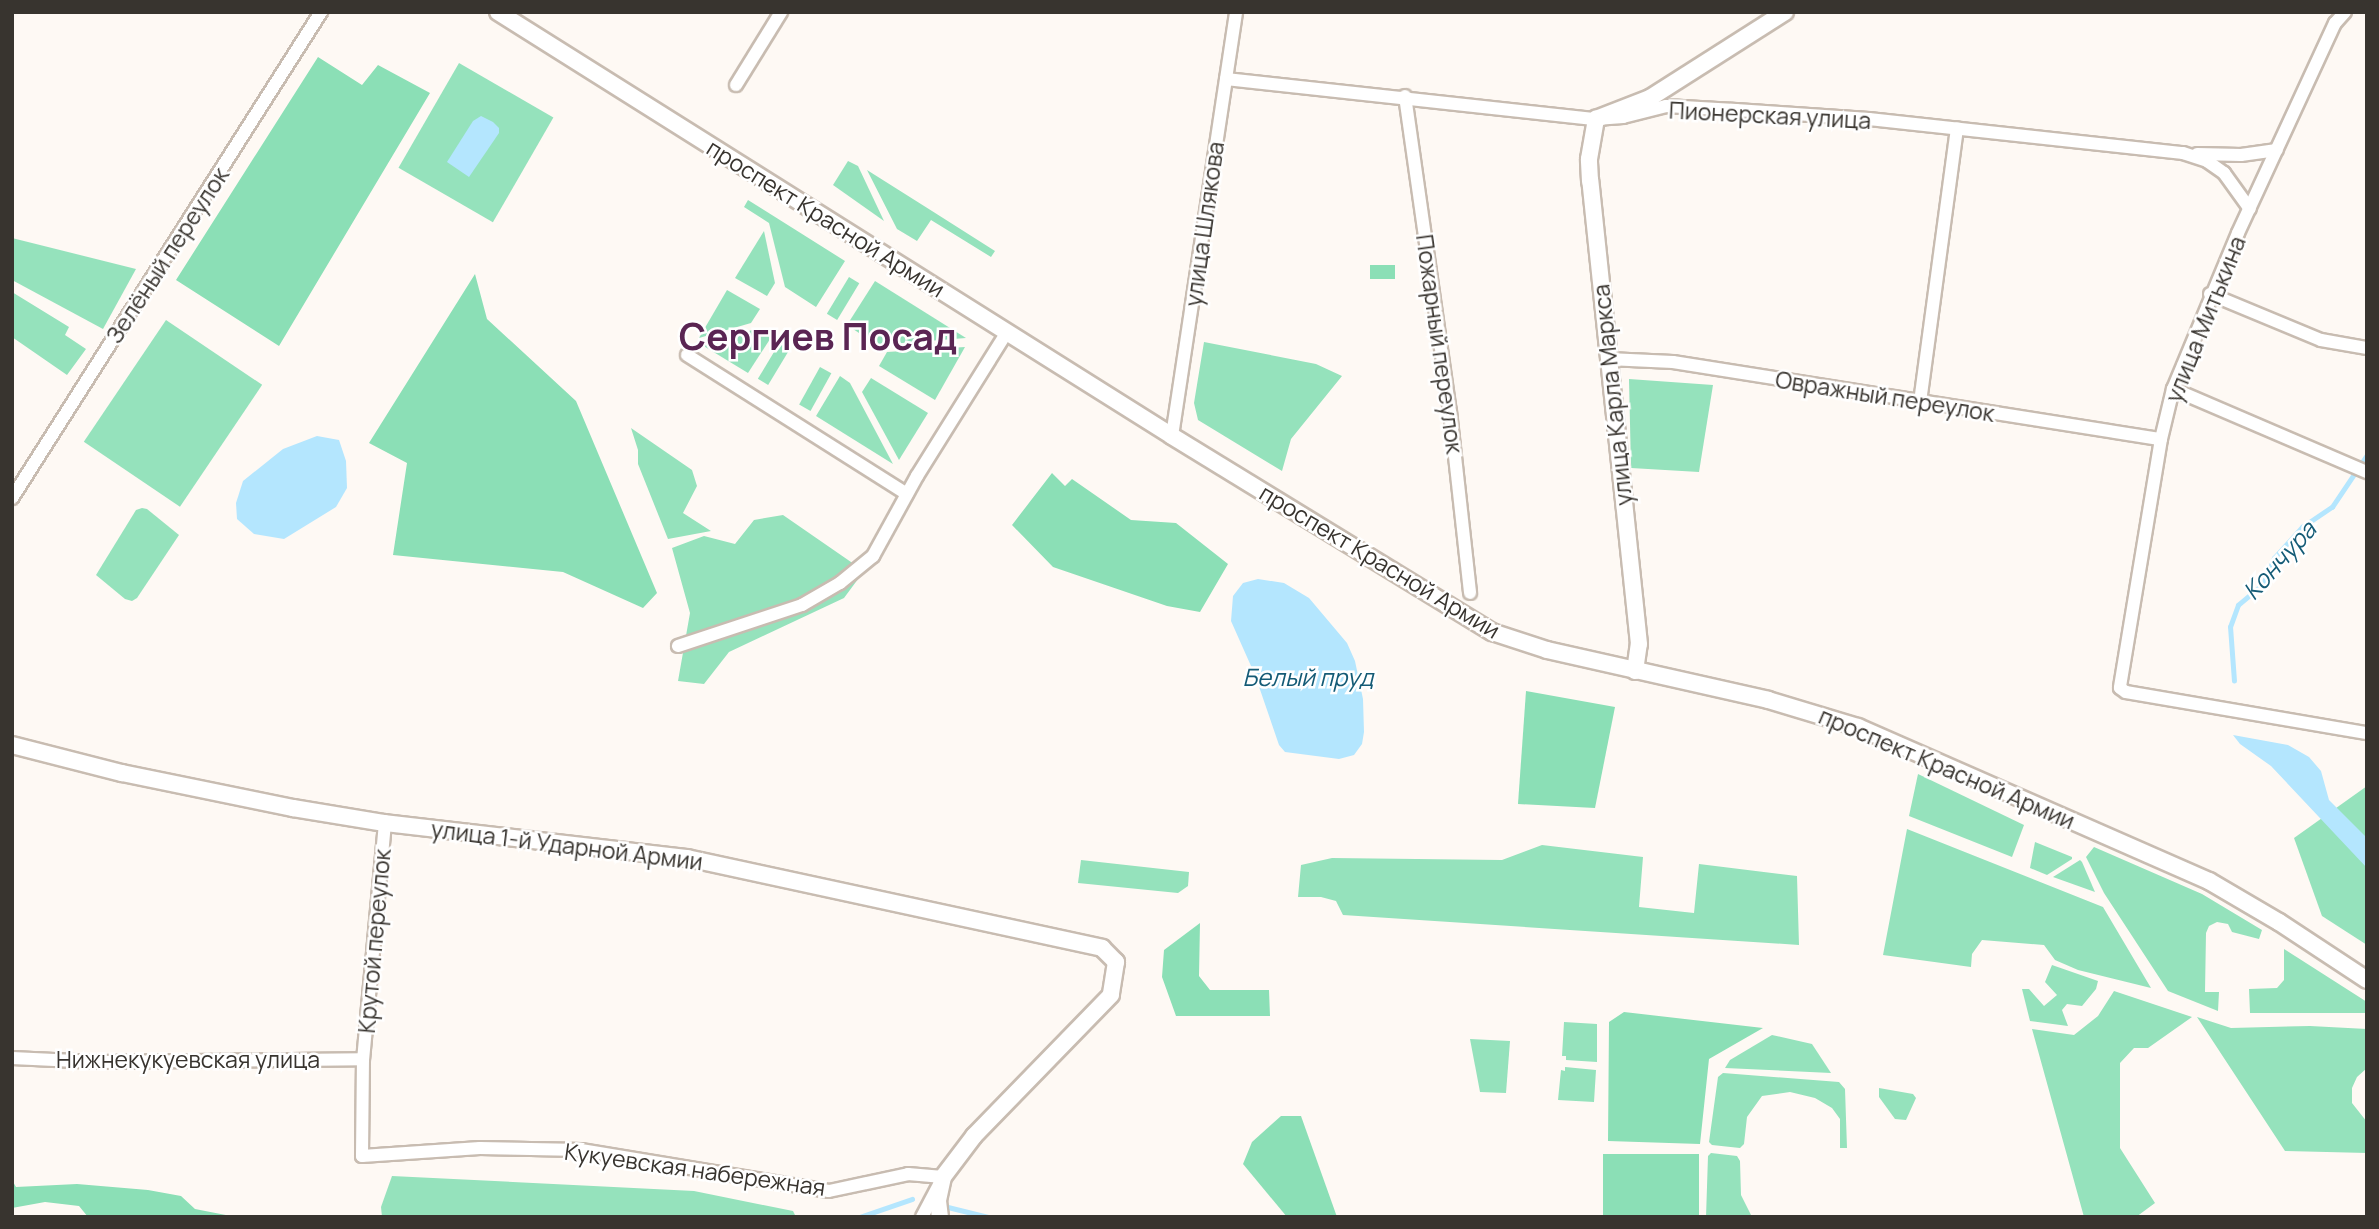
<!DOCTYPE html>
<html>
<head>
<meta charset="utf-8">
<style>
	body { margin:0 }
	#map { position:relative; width:2379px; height:1229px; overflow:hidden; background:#fef9f4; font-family:Manrope,sans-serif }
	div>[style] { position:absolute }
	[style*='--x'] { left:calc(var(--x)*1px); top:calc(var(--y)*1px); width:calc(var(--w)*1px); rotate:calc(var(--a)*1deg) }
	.green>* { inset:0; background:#95e2bc; transform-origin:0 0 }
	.forest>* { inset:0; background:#8bdfb6; transform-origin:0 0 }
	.water>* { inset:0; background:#b4e6fe }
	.stream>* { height:4.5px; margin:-2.25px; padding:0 2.25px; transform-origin:2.25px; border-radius:2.25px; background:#b4e6fe }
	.roads { filter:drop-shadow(2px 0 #c8bcb1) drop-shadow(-2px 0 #c8bcb1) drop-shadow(0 2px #c8bcb1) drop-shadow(0 -2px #c8bcb1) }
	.minor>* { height:12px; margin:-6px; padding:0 6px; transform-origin:6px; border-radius:6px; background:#fff }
	.major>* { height:16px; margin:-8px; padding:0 8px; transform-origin:8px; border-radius:8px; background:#fff }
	span { translate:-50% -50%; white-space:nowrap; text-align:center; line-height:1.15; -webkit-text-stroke:5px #fff; paint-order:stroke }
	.street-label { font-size:23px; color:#38342f }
	.water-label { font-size:24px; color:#145b76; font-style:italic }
	.town-label { font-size:37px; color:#5a2553; font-weight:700 }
	.frame { position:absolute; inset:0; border:14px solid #38342f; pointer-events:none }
</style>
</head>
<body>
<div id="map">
	<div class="green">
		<div style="left:459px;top:63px;width:109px;height:121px;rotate:30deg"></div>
		<div style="clip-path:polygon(848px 161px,858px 166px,884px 221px,833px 185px)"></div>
		<div style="clip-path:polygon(867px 170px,932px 211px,995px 251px,991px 257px,931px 220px,917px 241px,897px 229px)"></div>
		<div style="clip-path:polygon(748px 200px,845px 261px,816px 307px,785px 287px,769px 223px,744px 207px)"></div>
		<div style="clip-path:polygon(764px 231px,775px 283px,767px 296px,735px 278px)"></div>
		<div style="clip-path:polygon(12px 238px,136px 269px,103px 329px,12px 280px)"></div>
		<div style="left:849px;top:277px;width:12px;height:43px;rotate:31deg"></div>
		<div style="clip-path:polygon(875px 281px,966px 338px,877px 345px,847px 325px)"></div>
		<div style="clip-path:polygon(727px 290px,760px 309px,751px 323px,699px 338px)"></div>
		<div style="clip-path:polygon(12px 292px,69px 327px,65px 335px,86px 349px,67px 375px,12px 337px)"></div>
		<div style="left:166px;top:320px;width:116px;height:147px;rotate:34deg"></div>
		<div style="clip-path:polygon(759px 328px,772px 336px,748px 373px,702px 345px)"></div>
		<div style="left:780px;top:342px;width:12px;height:43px;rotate:31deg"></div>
		<div style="clip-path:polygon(1204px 342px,1316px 364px,1342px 376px,1291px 439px,1282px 471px,1198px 420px,1194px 403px)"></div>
		<div style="clip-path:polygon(965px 347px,935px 400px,879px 366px,887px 352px)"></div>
		<div style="left:820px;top:367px;width:13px;height:43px;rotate:29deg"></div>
		<div style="clip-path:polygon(840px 376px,850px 383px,893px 464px,816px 416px)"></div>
		<div style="clip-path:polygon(871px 378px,928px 413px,899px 460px,862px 392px)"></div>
		<div style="clip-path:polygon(1629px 379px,1713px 385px,1699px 472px,1631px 468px)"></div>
		<div style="clip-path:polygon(631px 428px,692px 470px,697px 486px,683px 513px,711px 531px,668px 539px,638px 464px,638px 450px)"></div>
		<div style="clip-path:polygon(142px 508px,147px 509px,179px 535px,137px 598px,132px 601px,125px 599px,96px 575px,136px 510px)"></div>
		<div style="clip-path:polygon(783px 515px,864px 571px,844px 598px,729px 652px,704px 684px,678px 681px,690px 613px,672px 548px,704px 536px,735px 544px,754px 520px)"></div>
		<div style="clip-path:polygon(1918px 774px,2024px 825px,2012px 857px,1909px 816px)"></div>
		<div style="clip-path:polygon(2367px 786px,2367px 945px,2322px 916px,2294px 838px)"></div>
		<div style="clip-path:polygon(1907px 829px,2103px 907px,2151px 988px,2078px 970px,2055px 960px,2044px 945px,1982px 940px,1972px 954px,1971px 967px,1883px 955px)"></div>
		<div style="clip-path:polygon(2035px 842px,2072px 857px,2072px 859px,2047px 875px,2030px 868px)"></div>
		<div style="clip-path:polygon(1542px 845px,1643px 857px,1639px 907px,1694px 913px,1699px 864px,1797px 876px,1799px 945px,1343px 915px,1336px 901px,1321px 897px,1298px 897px,1301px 865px,1332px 858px,1502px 860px)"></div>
		<div style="clip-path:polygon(2094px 847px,2202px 894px,2262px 930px,2259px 939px,2232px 932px,2228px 924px,2217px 922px,2209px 926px,2206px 933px,2205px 992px,2219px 992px,2218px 1011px,2168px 991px,2104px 893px,2086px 857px)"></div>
		<div style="clip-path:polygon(1081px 860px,1189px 872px,1188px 886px,1178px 893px,1078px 883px)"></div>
		<div style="clip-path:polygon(2080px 860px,2082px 862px,2095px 892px,2053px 877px)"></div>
		<div style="clip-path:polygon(2284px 949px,2367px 1002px,2367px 1013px,2250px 1013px,2249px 989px,2277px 988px,2284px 980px)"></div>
		<div style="clip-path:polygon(2052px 965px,2098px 981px,2096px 989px,2082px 1006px,2067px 1004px,2062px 1010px,2068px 1026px,2030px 1021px,2022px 989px,2029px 989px,2044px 1006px,2057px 995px,2045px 982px)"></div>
		<div style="clip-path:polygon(2114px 991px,2192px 1017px,2148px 1048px,2134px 1048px,2120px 1063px,2120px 1148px,2155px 1203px,2136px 1217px,2084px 1217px,2032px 1029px,2074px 1035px,2098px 1016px)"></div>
		<div style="clip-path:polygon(2197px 1017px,2231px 1028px,2310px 1026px,2367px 1029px,2367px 1068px,2357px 1077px,2352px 1088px,2352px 1103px,2367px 1122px,2367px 1153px,2285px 1151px)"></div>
		<div style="clip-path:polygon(1564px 1022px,1597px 1024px,1597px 1062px,1566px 1060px,1566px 1056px,1562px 1056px)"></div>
		<div style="clip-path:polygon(1772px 1035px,1812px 1044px,1831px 1073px,1725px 1068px,1730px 1060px)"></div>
		<div style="clip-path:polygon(1470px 1039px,1510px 1041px,1506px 1093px,1480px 1092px)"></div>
		<div style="clip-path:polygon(1565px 1067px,1596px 1070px,1594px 1102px,1558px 1100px,1561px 1070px,1565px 1071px)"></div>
		<div style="clip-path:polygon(1723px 1073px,1839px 1082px,1845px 1089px,1847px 1148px,1840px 1148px,1840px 1119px,1832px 1108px,1815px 1098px,1790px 1092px,1762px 1096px,1747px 1117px,1744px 1144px,1740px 1148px,1712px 1145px,1709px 1142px,1718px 1077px)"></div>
		<div style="clip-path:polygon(1879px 1088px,1913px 1094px,1916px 1098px,1906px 1120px,1895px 1119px,1879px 1097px)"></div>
		<div style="clip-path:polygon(1711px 1153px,1737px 1156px,1740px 1161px,1741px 1195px,1752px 1217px,1706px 1217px,1708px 1156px)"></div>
		<div style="clip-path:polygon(392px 1176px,694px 1191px,793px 1211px,796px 1217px,382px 1217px,381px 1207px)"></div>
	</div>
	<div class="forest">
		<div style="clip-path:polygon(318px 57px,362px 85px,378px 65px,430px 93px,279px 346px,176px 280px)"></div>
		<div style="left:1370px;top:265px;width:25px;height:14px"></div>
		<div style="clip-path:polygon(475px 274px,487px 319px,576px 401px,657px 593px,643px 608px,563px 572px,393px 555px,407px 463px,369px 443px)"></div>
		<div style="clip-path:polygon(1052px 473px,1065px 486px,1072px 479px,1131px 520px,1176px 523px,1228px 564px,1200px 612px,1167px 606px,1053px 567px,1012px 525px)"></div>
		<div style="clip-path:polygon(1526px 691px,1615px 707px,1595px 808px,1518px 804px)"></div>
		<div style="clip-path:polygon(1200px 923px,1199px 976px,1210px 990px,1269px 990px,1270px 1016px,1176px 1016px,1162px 977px,1164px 950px)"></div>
		<div style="clip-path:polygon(1624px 1012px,1763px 1028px,1709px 1059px,1700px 1144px,1608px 1141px,1609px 1022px)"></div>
		<div style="clip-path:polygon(1281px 1116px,1301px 1116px,1337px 1217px,1287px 1217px,1243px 1164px,1252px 1142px)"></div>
		<div style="left:1603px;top:1154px;width:96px;height:63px"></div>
		<div style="clip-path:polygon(12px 1180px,16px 1187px,77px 1184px,148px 1190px,181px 1196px,195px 1209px,236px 1217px,88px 1217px,79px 1206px,45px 1202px,12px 1208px)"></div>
	</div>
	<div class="water">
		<div style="clip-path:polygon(481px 116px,493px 122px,499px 128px,499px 133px,469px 177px,447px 162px,473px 121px)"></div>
		<div style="clip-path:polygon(317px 436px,339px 440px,346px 461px,347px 488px,336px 507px,284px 539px,254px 534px,237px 519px,236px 503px,243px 481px,283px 449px)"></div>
		<div style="clip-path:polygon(1258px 579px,1284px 583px,1309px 598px,1347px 643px,1355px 661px,1363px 699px,1364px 732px,1362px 744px,1354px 755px,1339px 759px,1285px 752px,1279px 745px,1255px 675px,1231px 621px,1233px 596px,1243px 583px)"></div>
		<div style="clip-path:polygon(2233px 735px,2288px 745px,2309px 757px,2321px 771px,2329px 800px,2367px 838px,2367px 868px,2271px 766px,2240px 744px)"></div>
	</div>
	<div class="stream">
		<div style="--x:2234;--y:681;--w:54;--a:-94.2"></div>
		<div style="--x:2230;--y:627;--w:23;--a:-70"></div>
		<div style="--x:2238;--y:605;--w:33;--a:-40"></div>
		<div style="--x:2263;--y:584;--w:28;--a:-67"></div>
		<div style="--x:2274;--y:558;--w:42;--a:-47.9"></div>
		<div style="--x:2302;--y:527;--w:36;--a:-34"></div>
		<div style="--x:2332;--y:507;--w:63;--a:-56.1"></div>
		<div style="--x:948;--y:1207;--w:41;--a:14"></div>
		<div style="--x:860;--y:1217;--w:55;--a:-19.1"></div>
	</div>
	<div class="roads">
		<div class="minor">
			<div style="--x:2345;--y:12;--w:15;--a:132"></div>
			<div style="--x:2335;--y:23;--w:231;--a:114.8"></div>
			<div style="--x:2238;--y:233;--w:169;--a:112.6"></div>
			<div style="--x:2173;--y:389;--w:51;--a:103.5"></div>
			<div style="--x:2161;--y:439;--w:252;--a:99.4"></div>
			<div style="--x:2120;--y:688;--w:7;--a:34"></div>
			<div style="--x:2126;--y:692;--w:244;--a:9.7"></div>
			<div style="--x:1226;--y:79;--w:372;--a:6.2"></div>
			<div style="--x:1596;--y:119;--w:27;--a:-4"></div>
			<div style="--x:1623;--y:117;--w:44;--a:-14.3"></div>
			<div style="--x:1666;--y:106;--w:70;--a:3.3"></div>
			<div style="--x:1736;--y:110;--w:133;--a:3.9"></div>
			<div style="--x:1869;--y:119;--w:316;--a:6.2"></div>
			<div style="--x:2183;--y:153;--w:25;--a:18"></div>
			<div style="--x:2207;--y:161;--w:21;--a:35"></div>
			<div style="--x:2224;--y:173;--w:44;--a:54.2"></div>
			<div style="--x:736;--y:85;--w:86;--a:-58.3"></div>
			<div style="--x:1405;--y:96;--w:318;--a:81.9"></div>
			<div style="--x:1450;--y:411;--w:183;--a:83.7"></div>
			<div style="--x:2197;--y:154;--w:44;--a:1.3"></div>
			<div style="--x:2241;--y:155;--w:36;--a:-8"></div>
			<div style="--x:2210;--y:294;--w:120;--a:22.5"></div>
			<div style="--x:2321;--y:340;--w:47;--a:9.9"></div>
			<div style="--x:687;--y:355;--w:260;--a:32.3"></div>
			<div style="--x:1608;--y:359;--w:65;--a:2.6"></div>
			<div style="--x:1673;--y:362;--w:494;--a:9"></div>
			<div style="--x:2173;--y:389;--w:211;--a:23.2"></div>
			<div style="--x:1920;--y:402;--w:276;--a:-82.3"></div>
			<div style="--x:1172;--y:436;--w:429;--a:-81.4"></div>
			<div style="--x:12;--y:498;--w:576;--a:-57.55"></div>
			<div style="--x:678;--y:646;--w:131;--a:-18.3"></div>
			<div style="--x:802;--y:605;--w:44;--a:-30.1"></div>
			<div style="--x:840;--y:583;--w:43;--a:-39.3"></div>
			<div style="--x:873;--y:556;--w:91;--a:-61.2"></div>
			<div style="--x:917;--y:476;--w:170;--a:-58"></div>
			<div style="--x:385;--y:823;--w:237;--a:95.3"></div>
			<div style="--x:363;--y:1059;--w:97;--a:90.6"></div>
			<div style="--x:362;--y:1156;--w:118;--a:-3.9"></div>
			<div style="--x:480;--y:1148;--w:101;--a:1.1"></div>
			<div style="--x:581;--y:1150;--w:251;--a:9.4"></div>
			<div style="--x:829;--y:1191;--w:81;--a:-12.1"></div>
			<div style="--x:908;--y:1174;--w:35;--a:5"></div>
			<div style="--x:943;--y:1177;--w:45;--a:117.7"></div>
			<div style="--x:12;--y:1058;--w:85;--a:2.7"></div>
			<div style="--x:97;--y:1062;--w:266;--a:-0.6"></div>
		</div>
		<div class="major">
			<div style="--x:498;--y:12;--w:796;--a:32.17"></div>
			<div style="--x:1172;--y:436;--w:375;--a:31.5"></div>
			<div style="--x:1492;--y:632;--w:58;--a:18.1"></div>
			<div style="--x:1547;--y:650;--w:227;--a:12.7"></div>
			<div style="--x:1768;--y:700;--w:94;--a:16.7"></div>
			<div style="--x:1858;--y:727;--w:383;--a:23.7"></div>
			<div style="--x:2209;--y:881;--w:81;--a:30.4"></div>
			<div style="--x:2279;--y:922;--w:105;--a:33.4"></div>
			<div style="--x:1635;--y:671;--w:27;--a:-82"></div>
			<div style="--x:1639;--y:644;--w:466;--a:-96"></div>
			<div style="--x:1590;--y:181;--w:22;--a:-93"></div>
			<div style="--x:1589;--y:159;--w:41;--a:-80.1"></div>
			<div style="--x:1596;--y:119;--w:58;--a:-21.3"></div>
			<div style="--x:1650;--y:98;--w:160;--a:-32.5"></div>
			<div style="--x:12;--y:745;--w:114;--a:14.3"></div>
			<div style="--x:122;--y:773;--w:175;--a:11.6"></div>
			<div style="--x:293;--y:808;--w:93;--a:9.3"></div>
			<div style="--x:385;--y:823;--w:304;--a:6.6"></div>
			<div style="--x:687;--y:858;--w:425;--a:12.2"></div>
			<div style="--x:1102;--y:948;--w:20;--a:45"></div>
			<div style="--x:1116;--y:962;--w:33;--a:99"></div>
			<div style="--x:1111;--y:995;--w:197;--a:134.2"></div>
			<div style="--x:974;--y:1136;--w:51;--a:127.1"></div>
			<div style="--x:943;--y:1177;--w:25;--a:102"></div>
			<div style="--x:938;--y:1201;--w:16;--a:83"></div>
		</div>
	</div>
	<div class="street-label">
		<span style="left:1770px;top:115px;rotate:3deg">Пионерская улица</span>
		<span style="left:826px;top:218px;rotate:32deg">проспект Красной Армии</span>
		<span style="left:1204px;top:224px;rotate:-82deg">улица Шлякова</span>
		<span style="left:167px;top:255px;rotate:-57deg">Зелёный переулок</span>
		<span style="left:2205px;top:319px;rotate:-68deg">улица Митькина</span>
		<span style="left:1440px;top:344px;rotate:82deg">Пожарный переулок</span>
		<span style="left:1612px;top:395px;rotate:-96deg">улица Карла Маркса</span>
		<span style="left:1885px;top:396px;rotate:9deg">Овражный переулок</span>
		<span style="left:1380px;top:561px;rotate:31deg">проспект Красной Армии</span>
		<span style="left:1947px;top:768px;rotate:23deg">проспект Красной Армии</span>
		<span style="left:567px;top:845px;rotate:7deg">улица 1-й Ударной Армии</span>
		<span style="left:374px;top:941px;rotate:-85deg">Крутой переулок</span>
		<span style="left:188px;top:1059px">Нижнекукуевская улица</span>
		<span style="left:695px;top:1169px;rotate:8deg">Кукуевская набережная</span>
	</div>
	<div class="water-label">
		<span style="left:2279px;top:560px;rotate:-48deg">Кончура</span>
		<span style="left:1308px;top:677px">Белый пруд</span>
	</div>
	<div class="town-label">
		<span style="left:818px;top:336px">Сергиев Посад</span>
	</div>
	<div class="frame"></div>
</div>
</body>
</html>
